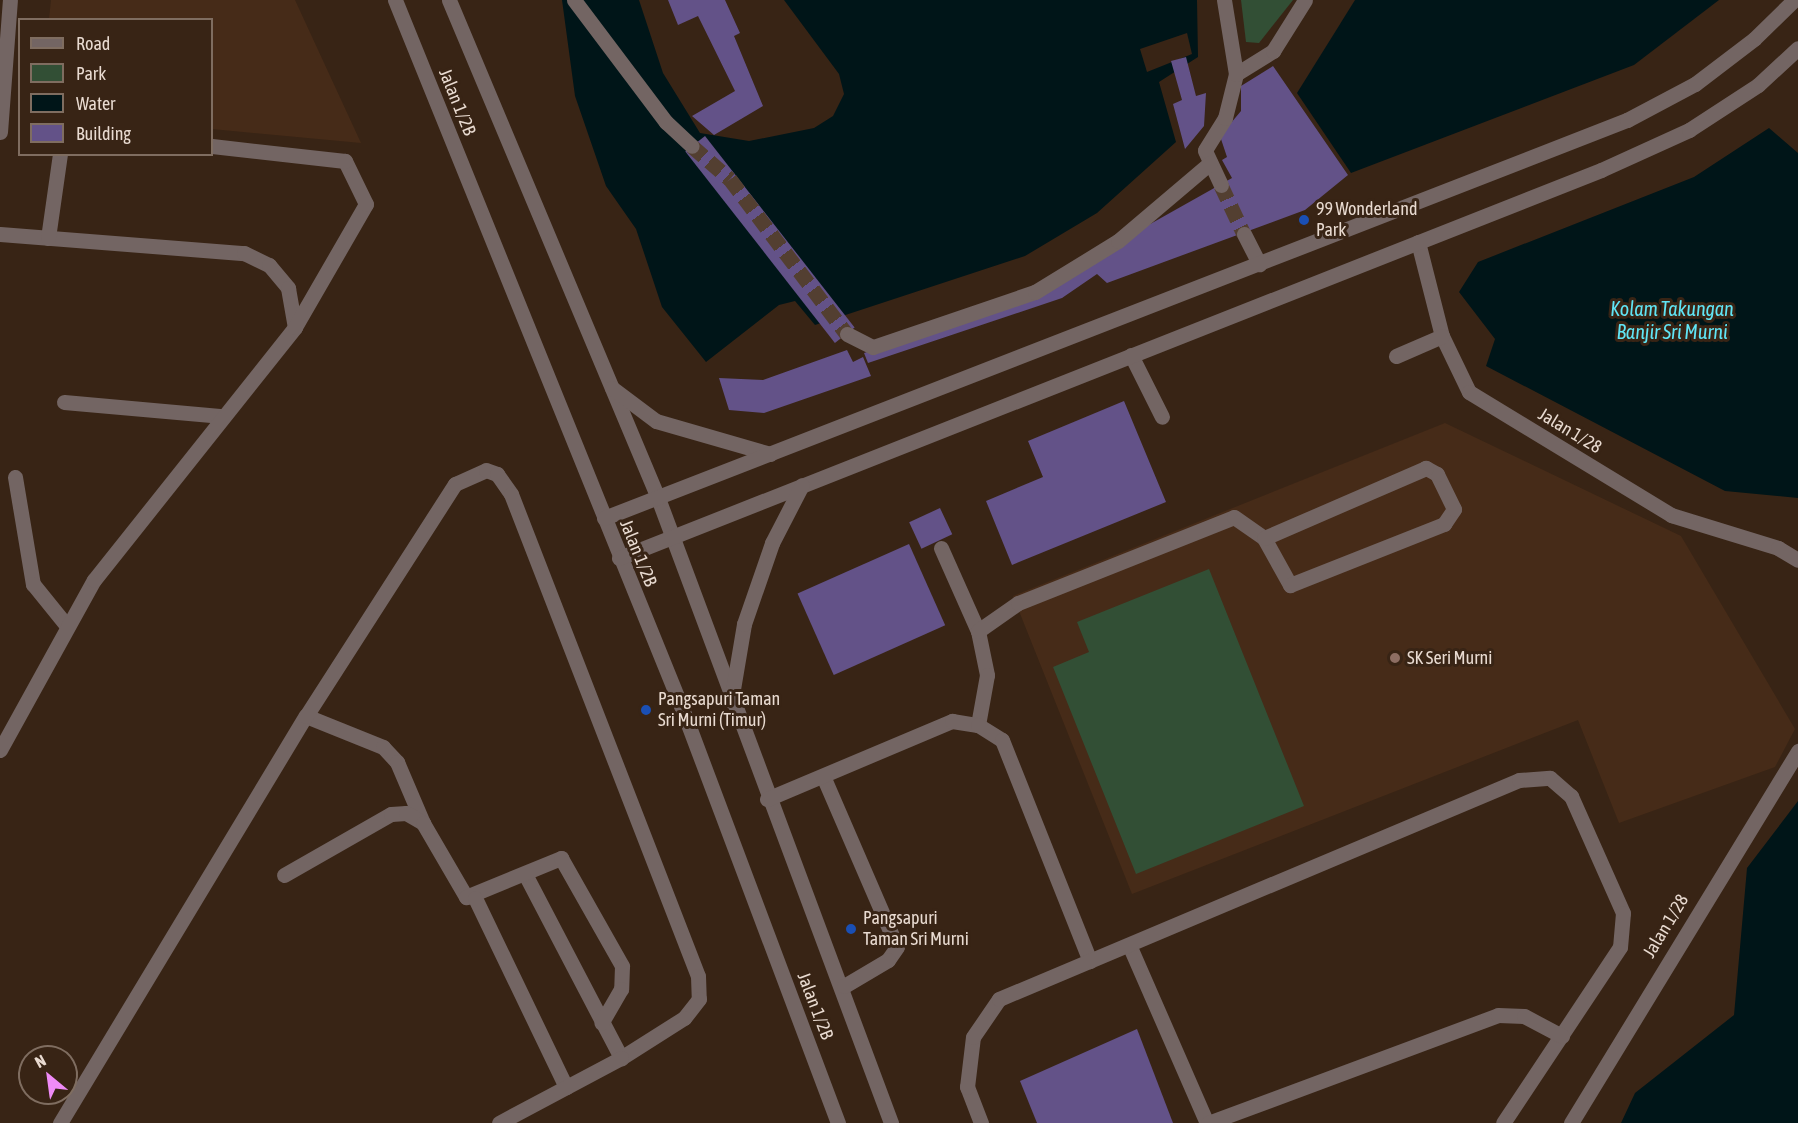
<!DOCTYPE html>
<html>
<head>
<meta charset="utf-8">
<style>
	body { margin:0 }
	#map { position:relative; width:1798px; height:1123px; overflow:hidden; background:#382415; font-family:"Asap Condensed",sans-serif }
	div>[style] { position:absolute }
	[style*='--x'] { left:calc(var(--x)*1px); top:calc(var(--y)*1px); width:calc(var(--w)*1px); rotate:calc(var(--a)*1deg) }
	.built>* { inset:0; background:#462b18 }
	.green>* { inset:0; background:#324f35 }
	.water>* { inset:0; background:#001518 }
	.pier>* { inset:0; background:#382415 }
	.building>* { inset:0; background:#635288; transform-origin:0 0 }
	.minor-tunnel>* { height:15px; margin-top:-7.5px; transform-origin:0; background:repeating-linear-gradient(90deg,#533f31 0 15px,transparent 0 23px) }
	.minor>* { height:15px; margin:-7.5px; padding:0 7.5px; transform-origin:7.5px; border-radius:7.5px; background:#736563 }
	.dots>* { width:16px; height:16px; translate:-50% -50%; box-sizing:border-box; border:3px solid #382415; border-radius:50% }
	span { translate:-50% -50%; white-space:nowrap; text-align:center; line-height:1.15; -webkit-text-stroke:6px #382415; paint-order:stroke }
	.street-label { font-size:18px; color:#e9dbd1 }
	.poi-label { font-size:18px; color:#e9dbd1 }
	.left { translate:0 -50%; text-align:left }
	.water-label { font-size:20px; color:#60e5f5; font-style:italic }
	.legend { position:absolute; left:18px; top:18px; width:195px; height:138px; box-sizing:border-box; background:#382415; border:2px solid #7f6d60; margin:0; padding:8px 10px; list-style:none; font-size:18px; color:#e9dbd1 }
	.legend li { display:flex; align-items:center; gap:12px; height:30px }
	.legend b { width:30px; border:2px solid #7f6d60 }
	.north { position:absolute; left:18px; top:1045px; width:60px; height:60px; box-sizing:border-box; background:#382415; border:2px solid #7f6d60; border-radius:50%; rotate:331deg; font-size:16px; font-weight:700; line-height:24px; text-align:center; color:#e9dbd1 }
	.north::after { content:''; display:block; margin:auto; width:21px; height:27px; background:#ef8bf7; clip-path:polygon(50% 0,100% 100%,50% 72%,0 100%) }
</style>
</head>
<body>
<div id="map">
	<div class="built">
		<div style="clip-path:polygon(51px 0,295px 0,361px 143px,212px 129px,212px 20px,49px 19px)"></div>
		<div style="clip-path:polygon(1445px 423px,1681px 536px,1795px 729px,1775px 767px,1619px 823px,1578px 720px,1132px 894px,1013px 596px)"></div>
	</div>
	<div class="green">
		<div style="clip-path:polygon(1241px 0,1293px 0,1259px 43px,1246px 42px)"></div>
		<div style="clip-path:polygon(1209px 569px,1304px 806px,1136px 874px,1053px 667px,1089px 652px,1077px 622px)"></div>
	</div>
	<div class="water">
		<div style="clip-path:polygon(562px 0,639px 0,663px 73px,700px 133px,749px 141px,814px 128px,833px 116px,844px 94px,839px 74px,784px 0,1197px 0,1198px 57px,1159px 82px,1176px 142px,1097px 213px,1025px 256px,815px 325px,795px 301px,779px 305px,706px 362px,662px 307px,636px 229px,606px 186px,575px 96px)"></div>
		<div style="clip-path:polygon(1355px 0,1719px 0,1634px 65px,1351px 173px,1297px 93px)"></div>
		<div style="clip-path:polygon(1769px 128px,1798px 153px,1798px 498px,1725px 491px,1486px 366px,1495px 339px,1459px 292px,1478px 262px,1694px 177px)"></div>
		<div style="clip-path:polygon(1798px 801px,1798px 1123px,1621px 1123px,1635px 1093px,1734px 1015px,1747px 868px)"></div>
	</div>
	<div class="pier">
		<div style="clip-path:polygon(1187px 33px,1192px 54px,1147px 72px,1140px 49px)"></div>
	</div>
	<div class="building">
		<div style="clip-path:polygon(668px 0,725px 0,740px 33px,734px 36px,763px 106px,714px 135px,692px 116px,735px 91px,698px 16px,678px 25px)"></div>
		<div style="clip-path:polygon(1186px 57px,1196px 96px,1206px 93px,1204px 126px,1185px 149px,1173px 104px,1182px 100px,1171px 61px)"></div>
		<div style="clip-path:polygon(1273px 66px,1348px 175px,1305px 210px,1107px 283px,1097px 274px,1062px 298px,868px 363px,864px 353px,1050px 290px,1136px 232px,1232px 178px,1222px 160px,1227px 157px,1220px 136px,1241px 111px,1241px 86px)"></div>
		<div style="left:705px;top:136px;width:243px;height:25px;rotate:52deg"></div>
		<div style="clip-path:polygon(847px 350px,853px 362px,863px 357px,871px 376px,764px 413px,729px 410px,719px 378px,763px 380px)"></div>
		<div style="clip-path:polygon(1124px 401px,1166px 502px,1012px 565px,986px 501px,1043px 477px,1028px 441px)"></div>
		<div style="left:940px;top:508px;width:29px;height:34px;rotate:65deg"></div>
		<div style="left:909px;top:544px;width:89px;height:122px;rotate:66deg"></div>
		<div style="clip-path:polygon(1137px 1029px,1173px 1123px,1037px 1123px,1020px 1081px)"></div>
	</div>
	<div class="minor-tunnel">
		<div style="--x:692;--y:146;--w:50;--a:41"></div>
		<div style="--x:730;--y:179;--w:194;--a:53"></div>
		<div style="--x:1221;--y:185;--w:54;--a:64.9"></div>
	</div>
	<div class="minor">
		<div style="--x:395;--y:0;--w:772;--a:67.95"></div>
		<div style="--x:685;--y:716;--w:435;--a:69.4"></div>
		<div style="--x:449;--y:0;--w:540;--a:67.23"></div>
		<div style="--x:658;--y:498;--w:667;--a:69.55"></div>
		<div style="--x:574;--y:0;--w:153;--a:53"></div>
		<div style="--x:666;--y:122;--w:35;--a:43"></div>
		<div style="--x:1236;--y:74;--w:44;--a:-31.9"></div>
		<div style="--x:1273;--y:51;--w:60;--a:-57.9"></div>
		<div style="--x:0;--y:132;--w:132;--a:-85.7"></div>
		<div style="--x:1221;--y:185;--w:38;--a:-115"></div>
		<div style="--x:1205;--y:150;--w:38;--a:-58"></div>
		<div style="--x:1225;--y:118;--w:45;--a:-76"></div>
		<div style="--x:1236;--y:74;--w:75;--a:-99.2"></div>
		<div style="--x:0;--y:234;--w:245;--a:4.5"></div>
		<div style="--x:244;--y:253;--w:28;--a:26"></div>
		<div style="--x:269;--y:265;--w:30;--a:50"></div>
		<div style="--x:288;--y:288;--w:40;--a:80"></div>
		<div style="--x:1244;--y:234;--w:34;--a:63"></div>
		<div style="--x:48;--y:238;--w:85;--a:-81.9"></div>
		<div style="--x:1418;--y:242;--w:97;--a:75.7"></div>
		<div style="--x:1442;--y:336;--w:62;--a:64.3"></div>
		<div style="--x:1469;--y:392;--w:237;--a:31.3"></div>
		<div style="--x:1671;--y:515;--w:112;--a:17.1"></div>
		<div style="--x:1778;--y:548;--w:23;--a:31"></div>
		<div style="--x:847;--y:334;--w:29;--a:27"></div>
		<div style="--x:873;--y:347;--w:171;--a:-18.8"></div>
		<div style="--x:1035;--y:292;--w:97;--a:-31.6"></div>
		<div style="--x:1118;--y:241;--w:121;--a:-40.3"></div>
		<div style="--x:1131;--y:355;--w:69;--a:63.4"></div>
		<div style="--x:1396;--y:356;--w:50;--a:-23.5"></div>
		<div style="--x:612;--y:388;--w:55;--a:36.9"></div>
		<div style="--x:656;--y:421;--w:119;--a:16.1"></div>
		<div style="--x:64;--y:402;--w:159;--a:5.1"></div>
		<div style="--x:15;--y:477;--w:109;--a:80.5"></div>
		<div style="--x:33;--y:584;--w:54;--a:51"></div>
		<div style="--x:604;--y:518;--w:1098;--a:-21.26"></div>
		<div style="--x:1627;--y:120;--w:77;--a:-27.9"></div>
		<div style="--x:1695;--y:84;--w:74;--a:-37.3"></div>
		<div style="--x:1754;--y:39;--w:56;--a:-44.3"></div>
		<div style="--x:941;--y:548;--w:91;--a:66"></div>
		<div style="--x:978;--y:631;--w:45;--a:78.4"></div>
		<div style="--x:987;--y:675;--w:51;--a:100.2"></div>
		<div style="--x:619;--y:558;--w:1056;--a:-21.56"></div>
		<div style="--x:1601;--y:170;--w:97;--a:-24.4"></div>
		<div style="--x:1689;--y:130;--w:82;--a:-33.1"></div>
		<div style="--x:1758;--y:85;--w:54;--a:-42.8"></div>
		<div style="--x:978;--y:631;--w:49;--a:-35"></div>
		<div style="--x:1018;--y:603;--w:232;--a:-21.7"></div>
		<div style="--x:1234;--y:517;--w:37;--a:35"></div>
		<div style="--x:1264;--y:538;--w:54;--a:61"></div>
		<div style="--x:1290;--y:585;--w:166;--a:-21.6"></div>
		<div style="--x:1444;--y:524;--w:18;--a:-56"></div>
		<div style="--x:1454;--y:509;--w:39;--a:-116"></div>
		<div style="--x:1437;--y:474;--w:13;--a:-151"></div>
		<div style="--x:1426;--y:468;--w:176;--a:156.6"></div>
		<div style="--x:731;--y:701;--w:78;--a:-80.4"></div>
		<div style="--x:744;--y:624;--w:86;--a:-70.9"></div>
		<div style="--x:772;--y:543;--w:65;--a:-62.7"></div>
		<div style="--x:306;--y:716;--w:83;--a:21.9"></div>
		<div style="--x:383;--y:747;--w:21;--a:47"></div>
		<div style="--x:397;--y:762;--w:66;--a:66.9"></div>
		<div style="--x:0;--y:750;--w:194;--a:-61.1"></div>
		<div style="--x:94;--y:580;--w:323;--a:-51.5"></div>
		<div style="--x:295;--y:327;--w:142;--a:-60"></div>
		<div style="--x:366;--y:204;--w:48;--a:-116"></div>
		<div style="--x:345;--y:161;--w:134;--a:-173.6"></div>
		<div style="--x:823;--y:776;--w:186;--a:66.6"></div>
		<div style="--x:897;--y:947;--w:16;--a:125"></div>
		<div style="--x:888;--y:960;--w:51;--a:149.4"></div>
		<div style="--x:767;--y:799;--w:201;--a:-22.9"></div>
		<div style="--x:952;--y:721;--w:26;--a:9"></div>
		<div style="--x:978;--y:725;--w:28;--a:32"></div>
		<div style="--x:1002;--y:740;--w:238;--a:68.3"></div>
		<div style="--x:525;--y:874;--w:208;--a:62.4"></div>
		<div style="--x:284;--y:875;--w:123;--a:-29.7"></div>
		<div style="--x:391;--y:814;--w:15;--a:-4"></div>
		<div style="--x:406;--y:813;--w:20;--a:30"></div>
		<div style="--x:423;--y:823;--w:86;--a:59.8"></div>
		<div style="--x:466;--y:897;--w:103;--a:-22.3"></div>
		<div style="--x:561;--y:858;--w:124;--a:60.5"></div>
		<div style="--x:622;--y:966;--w:23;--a:92"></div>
		<div style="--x:621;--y:989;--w:39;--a:120"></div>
		<div style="--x:475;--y:898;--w:210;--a:64.3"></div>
		<div style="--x:1130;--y:947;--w:192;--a:66.4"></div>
		<div style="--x:60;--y:1123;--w:476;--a:-58.9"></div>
		<div style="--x:306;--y:716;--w:276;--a:-57.3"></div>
		<div style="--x:455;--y:484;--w:34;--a:-24"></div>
		<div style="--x:486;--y:470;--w:12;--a:20"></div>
		<div style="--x:497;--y:474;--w:24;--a:55"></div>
		<div style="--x:511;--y:494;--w:517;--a:68.8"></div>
		<div style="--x:698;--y:976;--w:23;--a:88"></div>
		<div style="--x:699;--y:999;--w:24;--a:128"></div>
		<div style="--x:684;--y:1018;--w:75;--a:147.6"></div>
		<div style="--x:621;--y:1058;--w:138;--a:152"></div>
		<div style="--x:981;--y:1123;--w:39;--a:-111"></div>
		<div style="--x:967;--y:1087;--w:50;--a:-83.2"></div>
		<div style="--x:973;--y:1037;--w:46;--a:-55.6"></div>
		<div style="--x:999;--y:999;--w:564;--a:-22.84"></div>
		<div style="--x:1519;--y:780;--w:31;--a:-4"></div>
		<div style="--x:1550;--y:778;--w:28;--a:41"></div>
		<div style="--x:1571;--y:796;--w:128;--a:66"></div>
		<div style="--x:1623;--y:913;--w:34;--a:95"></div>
		<div style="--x:1620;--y:947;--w:211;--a:123.6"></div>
		<div style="--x:1208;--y:1123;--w:309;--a:-20.4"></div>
		<div style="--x:1498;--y:1015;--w:26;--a:2"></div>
		<div style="--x:1524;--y:1016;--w:43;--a:27.8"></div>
		<div style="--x:1571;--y:1123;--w:436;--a:-58.6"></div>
	</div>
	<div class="dots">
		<div style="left:1304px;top:220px;background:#1a4fb4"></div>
		<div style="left:1395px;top:658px;background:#8d6e63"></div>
		<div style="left:646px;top:710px;background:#1a4fb4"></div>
		<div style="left:851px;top:929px;background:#1a4fb4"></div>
	</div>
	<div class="street-label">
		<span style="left:457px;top:102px;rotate:68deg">Jalan 1/2B</span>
		<span style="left:1570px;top:431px;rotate:31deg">Jalan 1/28</span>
		<span style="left:638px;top:553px;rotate:68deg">Jalan 1/2B</span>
		<span style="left:1666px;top:926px;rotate:-59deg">Jalan 1/28</span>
		<span style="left:815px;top:1006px;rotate:69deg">Jalan 1/2B</span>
	</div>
	<div class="poi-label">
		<span class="left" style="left:1316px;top:220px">99 Wonderland<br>Park</span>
		<span class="left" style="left:1407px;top:658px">SK Seri Murni</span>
		<span class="left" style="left:658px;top:710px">Pangsapuri Taman<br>Sri Murni (Timur)</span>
		<span class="left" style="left:863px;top:929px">Pangsapuri<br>Taman Sri Murni</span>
	</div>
	<div class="water-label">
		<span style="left:1672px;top:320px">Kolam Takungan<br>Banjir Sri Murni</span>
	</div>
	<ul class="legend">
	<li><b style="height:8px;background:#736563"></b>Road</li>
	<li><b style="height:16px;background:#324f35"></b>Park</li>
	<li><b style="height:16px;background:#001518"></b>Water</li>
	<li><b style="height:16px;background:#635288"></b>Building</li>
	</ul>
	<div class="north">N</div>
</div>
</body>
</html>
